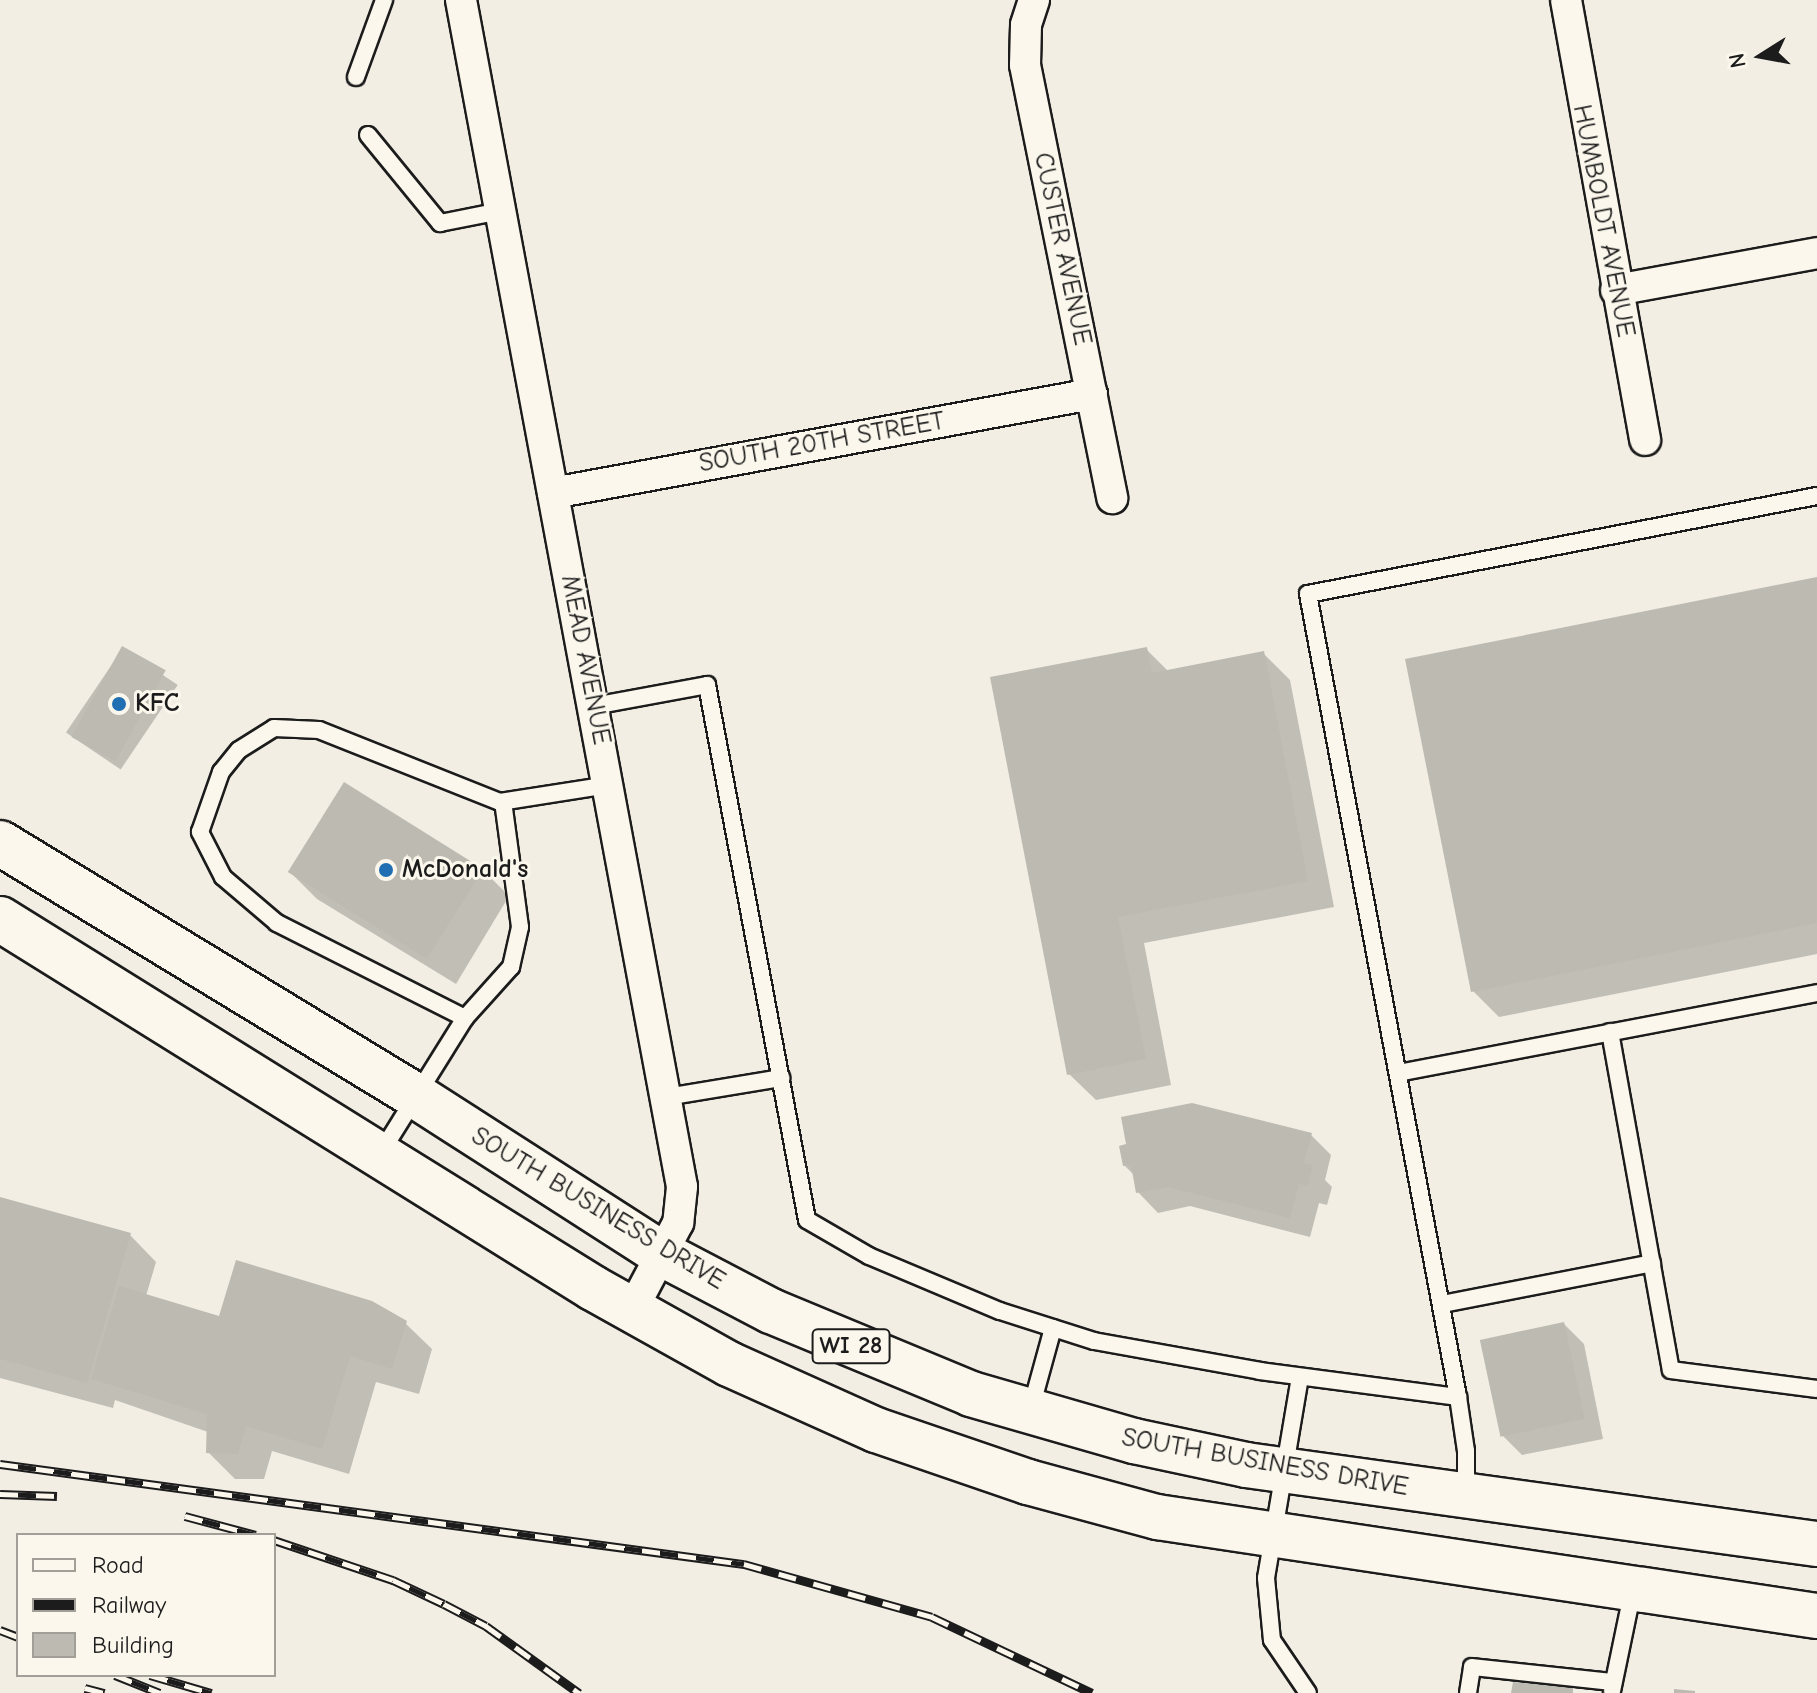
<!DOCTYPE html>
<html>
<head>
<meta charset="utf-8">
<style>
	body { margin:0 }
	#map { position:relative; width:1817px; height:1693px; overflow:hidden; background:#f2eee4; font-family:"Comic Neue",sans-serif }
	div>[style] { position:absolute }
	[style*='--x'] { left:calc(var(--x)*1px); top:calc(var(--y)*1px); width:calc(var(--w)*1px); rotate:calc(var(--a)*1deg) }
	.shadow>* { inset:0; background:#0003; transform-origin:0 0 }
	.building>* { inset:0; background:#bdbab1; transform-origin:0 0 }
	.roads { filter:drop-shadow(2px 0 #1c1c1c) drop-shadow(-2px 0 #1c1c1c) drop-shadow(0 2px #1c1c1c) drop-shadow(0 -2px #1c1c1c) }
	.lane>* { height:16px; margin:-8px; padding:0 8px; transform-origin:8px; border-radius:8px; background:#fbf7ec }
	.street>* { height:30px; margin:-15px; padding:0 15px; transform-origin:15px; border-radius:15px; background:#fbf7ec }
	.primary>* { height:44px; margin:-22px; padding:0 22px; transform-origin:22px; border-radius:22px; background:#fbf7ec }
	.rail>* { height:9px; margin-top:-4.5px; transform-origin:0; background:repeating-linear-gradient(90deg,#fbf7ec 0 18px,#1c1c1c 0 36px); box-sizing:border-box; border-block:2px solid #1c1c1c }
	.dots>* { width:22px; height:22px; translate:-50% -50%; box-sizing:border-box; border:4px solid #fbf7ec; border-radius:50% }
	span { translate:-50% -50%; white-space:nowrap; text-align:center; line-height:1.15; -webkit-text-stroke:6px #fbf7ec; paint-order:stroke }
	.shield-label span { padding:2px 6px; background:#fbf7ec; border:2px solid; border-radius:6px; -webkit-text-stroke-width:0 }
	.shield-label { font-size:24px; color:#1c1c1c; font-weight:700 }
	.street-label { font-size:26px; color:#1c1c1c }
	.poi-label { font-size:26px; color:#1c1c1c; font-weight:700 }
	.left { translate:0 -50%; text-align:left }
	.legend { position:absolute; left:16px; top:1533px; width:260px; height:144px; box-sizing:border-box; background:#fbf7ec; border:2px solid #a29f99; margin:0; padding:10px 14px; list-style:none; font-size:24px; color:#1c1c1c }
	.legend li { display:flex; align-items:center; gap:16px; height:40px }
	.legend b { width:40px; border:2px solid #a29f99 }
	.north { position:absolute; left:1721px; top:16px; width:80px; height:80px; -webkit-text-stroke:6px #fbf7ec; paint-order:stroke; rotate:259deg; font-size:22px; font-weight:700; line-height:32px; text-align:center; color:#1c1c1c }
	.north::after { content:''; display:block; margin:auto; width:28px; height:36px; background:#1c1c1c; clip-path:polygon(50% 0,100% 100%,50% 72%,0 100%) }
</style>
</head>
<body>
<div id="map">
	<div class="shadow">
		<div style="clip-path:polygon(1817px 579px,1817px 954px,1499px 1017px,1473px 991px)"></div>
		<div style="left:123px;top:648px;width:66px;height:102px;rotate:34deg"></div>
		<div style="clip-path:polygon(1146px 649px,1169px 672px,1263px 653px,1290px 680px,1334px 907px,1144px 943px,1171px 1085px,1096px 1100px,1069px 1074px)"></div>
		<div style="clip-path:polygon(483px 870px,509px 896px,456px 984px,317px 899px,290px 872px)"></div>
		<div style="clip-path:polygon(1311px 1135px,1331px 1155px,1325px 1180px,1332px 1187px,1327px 1205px,1319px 1203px,1310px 1237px,1190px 1206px,1158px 1213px,1138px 1192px,1135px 1176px,1124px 1165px)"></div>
		<div style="clip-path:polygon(0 1199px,130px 1235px,156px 1262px,146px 1296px,221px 1319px,405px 1323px,432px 1349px,419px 1394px,376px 1382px,349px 1474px,272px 1451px,264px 1479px,235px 1479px,208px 1452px,208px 1432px,115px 1400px,113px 1408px,0 1378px)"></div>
		<div style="clip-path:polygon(1564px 1324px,1584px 1344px,1603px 1439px,1522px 1455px,1502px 1435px)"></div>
	</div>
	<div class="building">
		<div style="clip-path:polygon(1817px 577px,1817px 923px,1471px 992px,1405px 659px)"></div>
		<div style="left:122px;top:646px;width:50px;height:104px;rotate:29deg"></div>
		<div style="clip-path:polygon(1147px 647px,1152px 673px,1264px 651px,1308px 881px,1118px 917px,1146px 1059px,1067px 1075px,990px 677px)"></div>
		<div style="left:344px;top:782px;width:164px;height:106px;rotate:32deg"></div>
		<div style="clip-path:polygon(1192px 1103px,1312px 1133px,1304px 1163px,1313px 1165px,1308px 1186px,1299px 1184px,1290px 1218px,1168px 1187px,1136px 1193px,1131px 1165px,1123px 1166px,1119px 1146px,1126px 1144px,1121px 1117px)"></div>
		<div style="clip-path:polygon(0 1197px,131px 1233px,87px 1383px,0 1359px)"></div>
		<div style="clip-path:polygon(236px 1260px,372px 1301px,407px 1321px,392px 1369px,350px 1356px,322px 1449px,246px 1426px,238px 1454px,206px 1453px,207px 1414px,91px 1379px,119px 1286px,219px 1316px)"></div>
		<div style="left:1564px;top:1322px;width:99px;height:86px;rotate:78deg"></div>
		<div style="clip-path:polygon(1513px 1682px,1573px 1688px,1573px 1693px,1511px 1693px)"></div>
		<div style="clip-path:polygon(1674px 1689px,1695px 1691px,1695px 1693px,1674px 1693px)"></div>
	</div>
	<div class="roads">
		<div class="lane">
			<div style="--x:356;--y:77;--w:82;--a:-70"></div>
			<div style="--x:368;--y:135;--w:114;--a:50.7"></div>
			<div style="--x:440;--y:223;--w:61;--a:-11.3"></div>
			<div style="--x:594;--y:706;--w:115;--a:-10.5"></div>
			<div style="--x:707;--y:685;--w:544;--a:79.41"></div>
			<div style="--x:807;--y:1220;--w:72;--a:30.1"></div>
			<div style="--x:869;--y:1256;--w:142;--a:22.8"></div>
			<div style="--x:1000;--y:1311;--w:99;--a:17.7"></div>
			<div style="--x:1094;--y:1341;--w:169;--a:10.2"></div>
			<div style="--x:1260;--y:1371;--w:200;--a:7.5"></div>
			<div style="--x:465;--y:1018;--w:211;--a:-153.2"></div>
			<div style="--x:277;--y:923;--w:71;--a:-139.6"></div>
			<div style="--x:223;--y:877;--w:51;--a:-117.1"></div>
			<div style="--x:200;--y:832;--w:64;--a:-70.7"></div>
			<div style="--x:221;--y:772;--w:28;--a:-51"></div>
			<div style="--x:239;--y:750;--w:41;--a:-32.2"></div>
			<div style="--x:274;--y:728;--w:45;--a:2.5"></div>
			<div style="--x:319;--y:730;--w:195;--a:21.7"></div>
			<div style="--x:500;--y:802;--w:109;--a:-8.9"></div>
			<div style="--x:1610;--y:1032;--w:343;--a:79.8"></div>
			<div style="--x:1671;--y:1370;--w:147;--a:7.4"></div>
			<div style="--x:1398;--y:1073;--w:427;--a:-10.8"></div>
			<div style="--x:666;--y:1097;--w:117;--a:-9.4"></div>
			<div style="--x:380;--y:1154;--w:160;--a:-58"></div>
			<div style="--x:465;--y:1018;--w:69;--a:-48"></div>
			<div style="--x:511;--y:967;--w:41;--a:-77.3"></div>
			<div style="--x:520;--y:927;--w:126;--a:-97.7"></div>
			<div style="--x:1442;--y:1304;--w:214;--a:-11"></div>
			<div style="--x:1300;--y:1377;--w:204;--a:99.6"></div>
			<div style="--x:1266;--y:1578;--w:62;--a:84.5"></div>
			<div style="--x:1272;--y:1640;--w:64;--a:55.8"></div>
			<div style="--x:1031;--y:1408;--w:83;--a:-74.6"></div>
			<div style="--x:1466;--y:1496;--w:45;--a:-90"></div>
			<div style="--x:1466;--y:1451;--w:55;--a:-98.4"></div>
			<div style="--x:1458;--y:1397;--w:817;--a:-100.58"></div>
			<div style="--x:1308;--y:594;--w:518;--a:-10.9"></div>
			<div style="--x:1612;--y:1691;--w:103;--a:-78.3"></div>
			<div style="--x:1468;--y:1693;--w:26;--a:-81"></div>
			<div style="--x:1472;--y:1667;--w:142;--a:6.1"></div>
		</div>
		<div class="street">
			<div style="--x:461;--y:0;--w:1207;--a:79.45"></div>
			<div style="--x:682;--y:1187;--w:36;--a:96"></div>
			<div style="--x:678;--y:1223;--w:98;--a:117.9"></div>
			<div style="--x:1034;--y:0;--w:26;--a:108"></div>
			<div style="--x:1026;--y:25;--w:40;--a:91.4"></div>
			<div style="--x:1025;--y:65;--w:442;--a:78.6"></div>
			<div style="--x:1566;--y:0;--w:447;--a:79.8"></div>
			<div style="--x:1616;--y:290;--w:204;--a:-10.4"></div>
			<div style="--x:553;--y:493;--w:548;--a:-10.41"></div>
		</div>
		<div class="primary">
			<div style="--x:0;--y:843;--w:487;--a:31.3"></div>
			<div style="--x:416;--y:1096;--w:292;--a:32.7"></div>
			<div style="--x:662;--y:1254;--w:123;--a:27.6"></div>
			<div style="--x:771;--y:1311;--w:217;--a:22.5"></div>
			<div style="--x:971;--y:1394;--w:170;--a:16.1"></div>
			<div style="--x:1134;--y:1441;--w:115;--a:12.1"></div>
			<div style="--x:1246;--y:1465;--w:576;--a:7.88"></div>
			<div style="--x:0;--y:919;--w:698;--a:31.89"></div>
			<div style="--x:593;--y:1288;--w:156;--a:29.2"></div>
			<div style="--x:729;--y:1364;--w:161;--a:24.2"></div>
			<div style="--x:876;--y:1430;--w:161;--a:18.9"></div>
			<div style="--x:1028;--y:1482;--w:134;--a:15.2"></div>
			<div style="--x:1157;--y:1517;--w:667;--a:8.53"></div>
		</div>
	</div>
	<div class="rail">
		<div style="--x:0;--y:1464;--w:751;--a:7.66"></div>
		<div style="--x:744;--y:1564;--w:195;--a:15.7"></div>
		<div style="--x:932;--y:1617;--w:177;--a:25.4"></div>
		<div style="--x:0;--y:1494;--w:57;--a:2"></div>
		<div style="--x:185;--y:1516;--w:73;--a:15"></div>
		<div style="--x:274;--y:1540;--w:126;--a:18.6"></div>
		<div style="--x:393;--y:1580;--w:56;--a:25.2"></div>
		<div style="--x:444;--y:1604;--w:47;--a:27.6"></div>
		<div style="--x:486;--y:1626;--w:115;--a:35.8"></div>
		<div style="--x:0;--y:1630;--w:19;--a:21"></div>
		<div style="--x:115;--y:1675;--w:48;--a:21.8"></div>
		<div style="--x:150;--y:1675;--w:64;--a:16.4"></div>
		<div style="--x:85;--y:1688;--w:20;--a:15"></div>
	</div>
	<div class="dots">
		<div style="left:119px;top:704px;background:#1f6fb2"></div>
		<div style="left:386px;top:870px;background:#1f6fb2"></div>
	</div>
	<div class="shield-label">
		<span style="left:851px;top:1346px">WI 28</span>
	</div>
	<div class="street-label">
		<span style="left:1603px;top:221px;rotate:79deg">HUMBOLDT AVENUE</span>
		<span style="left:1062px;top:249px;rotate:78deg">CUSTER AVENUE</span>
		<span style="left:822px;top:443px;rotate:-10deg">SOUTH 20TH STREET</span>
		<span style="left:585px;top:660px;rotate:79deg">MEAD AVENUE</span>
		<span style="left:598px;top:1209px;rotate:31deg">SOUTH BUSINESS DRIVE</span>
		<span style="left:1265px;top:1463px;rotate:10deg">SOUTH BUSINESS DRIVE</span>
	</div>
	<div class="poi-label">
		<span class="left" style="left:135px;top:704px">KFC</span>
		<span class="left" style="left:402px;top:870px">McDonald's</span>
	</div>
	<ul class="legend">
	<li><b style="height:10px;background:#fbf7ec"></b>Road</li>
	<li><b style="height:10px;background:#1c1c1c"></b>Railway</li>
	<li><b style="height:22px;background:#bdbab1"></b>Building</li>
	</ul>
	<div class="north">N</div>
</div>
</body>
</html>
